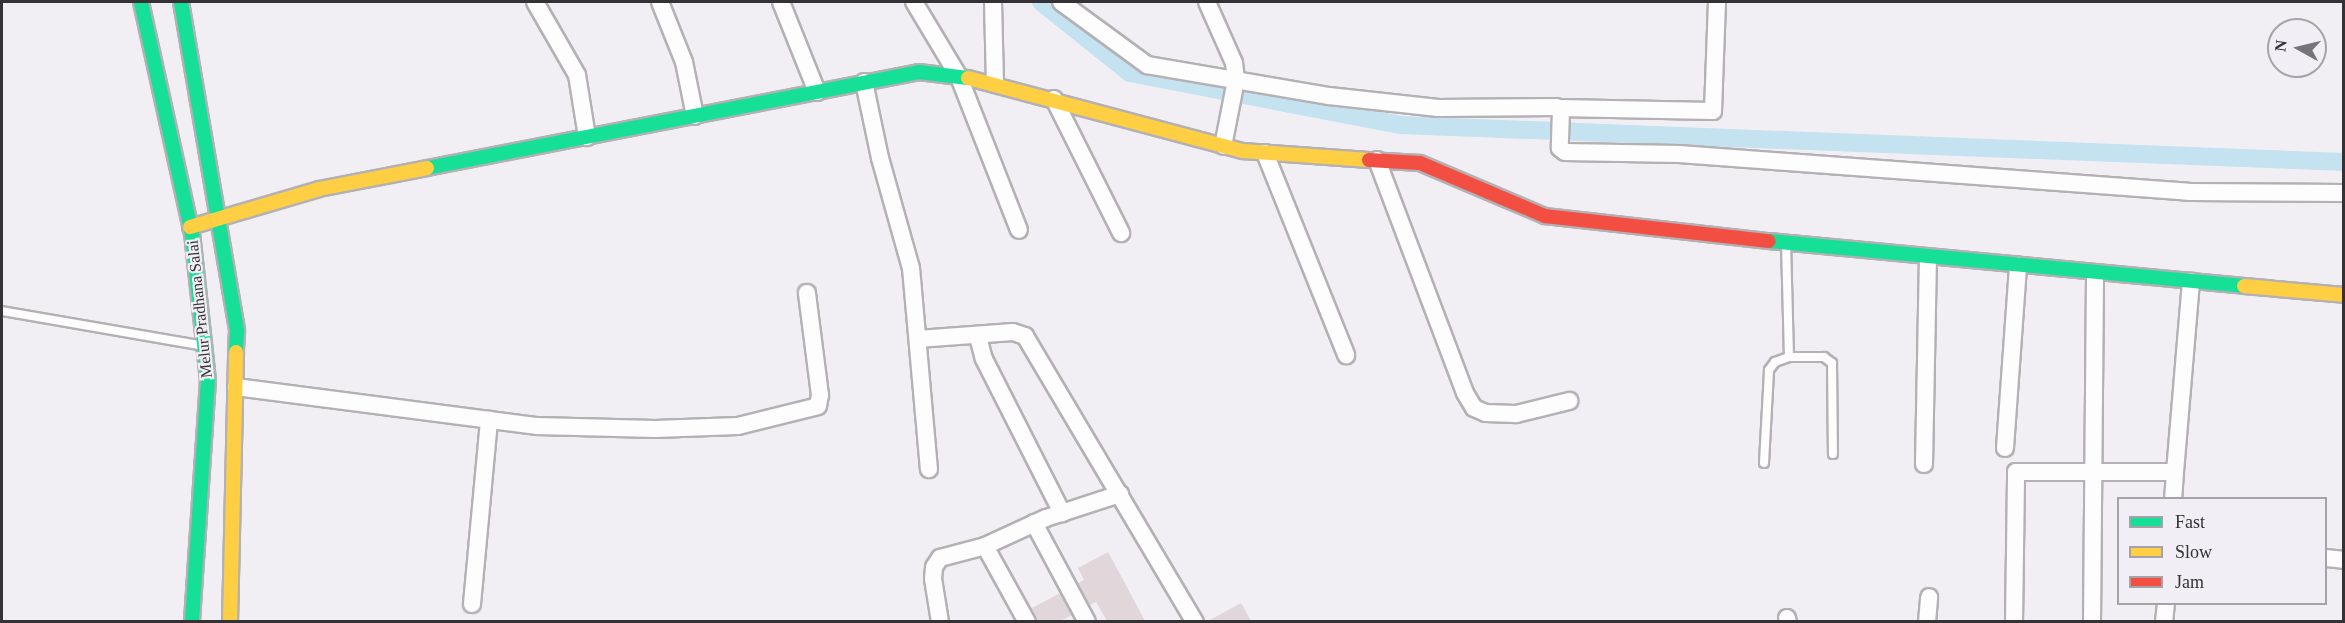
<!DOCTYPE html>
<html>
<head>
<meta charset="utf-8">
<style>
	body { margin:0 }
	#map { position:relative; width:2345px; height:623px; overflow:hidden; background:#f2eff4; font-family:Georgia,serif }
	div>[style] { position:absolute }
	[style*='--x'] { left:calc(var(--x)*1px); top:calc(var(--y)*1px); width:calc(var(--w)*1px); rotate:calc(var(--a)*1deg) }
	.canal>* { height:18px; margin:-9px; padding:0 9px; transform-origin:9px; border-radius:9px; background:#c4e2f0 }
	.building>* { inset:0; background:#e1d7da }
	.roads { filter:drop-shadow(2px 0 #b4b1b5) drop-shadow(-2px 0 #b4b1b5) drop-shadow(0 2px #b4b1b5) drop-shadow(0 -2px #b4b1b5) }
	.lane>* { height:8px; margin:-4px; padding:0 4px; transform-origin:4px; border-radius:4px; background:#fdfdfd }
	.street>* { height:16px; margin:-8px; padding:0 8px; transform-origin:8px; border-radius:8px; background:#fdfdfd }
	.fast>* { height:14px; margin:-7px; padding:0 7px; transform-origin:7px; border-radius:7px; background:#16e098 }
	.slow>* { height:14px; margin:-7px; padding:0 7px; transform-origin:7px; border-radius:7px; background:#ffcf43 }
	.jam>* { height:14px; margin:-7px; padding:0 7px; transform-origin:7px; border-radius:7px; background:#f24e42 }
	span { translate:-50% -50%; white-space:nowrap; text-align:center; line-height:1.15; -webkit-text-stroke:4.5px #f2eef5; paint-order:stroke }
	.street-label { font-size:16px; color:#343235 }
	.frame { position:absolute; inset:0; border:3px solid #343235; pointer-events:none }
	.legend { position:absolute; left:2117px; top:497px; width:210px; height:108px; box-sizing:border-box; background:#f2eef5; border:2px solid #a6a3a8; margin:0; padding:8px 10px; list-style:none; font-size:18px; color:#343235 }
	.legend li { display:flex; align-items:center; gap:12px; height:30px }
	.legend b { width:30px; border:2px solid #a6a3a8 }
	.north { position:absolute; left:2267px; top:18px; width:60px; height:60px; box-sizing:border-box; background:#f2eef5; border:2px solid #a6a3a8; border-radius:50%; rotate:278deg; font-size:16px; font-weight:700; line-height:24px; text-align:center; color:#343235 }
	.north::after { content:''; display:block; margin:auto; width:21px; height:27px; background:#767478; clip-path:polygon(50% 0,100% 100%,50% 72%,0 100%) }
</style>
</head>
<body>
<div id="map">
	<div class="canal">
		<div style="--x:1041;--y:2;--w:114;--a:38.6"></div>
		<div style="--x:1130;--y:73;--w:276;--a:10.9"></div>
		<div style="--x:1401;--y:125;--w:944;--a:2.25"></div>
	</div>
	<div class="building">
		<div style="clip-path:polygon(1108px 552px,1119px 572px,1145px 621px,1107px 621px,1096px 602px,1090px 605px,1078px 583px,1084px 580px,1078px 568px)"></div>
		<div style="clip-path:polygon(1060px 593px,1072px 615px,1060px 621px,1038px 621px,1032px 608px)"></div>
		<div style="clip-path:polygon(1241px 603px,1251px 621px,1208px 621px)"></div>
	</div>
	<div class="roads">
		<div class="lane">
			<div style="--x:2;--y:311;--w:200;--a:9.8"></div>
			<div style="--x:1789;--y:357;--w:35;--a:0"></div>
			<div style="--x:1824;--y:357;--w:10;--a:37"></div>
			<div style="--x:1832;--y:363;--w:91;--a:89.4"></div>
			<div style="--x:1764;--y:463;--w:93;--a:-86.9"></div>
			<div style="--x:1769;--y:370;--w:10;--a:-53"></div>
			<div style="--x:1775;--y:362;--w:15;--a:-20"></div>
			<div style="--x:1789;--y:357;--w:113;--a:-91.5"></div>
		</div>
		<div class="street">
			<div style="--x:535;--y:2;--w:84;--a:60.1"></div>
			<div style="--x:577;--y:75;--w:63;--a:80.8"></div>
			<div style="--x:660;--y:2;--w:65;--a:68.2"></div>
			<div style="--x:684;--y:62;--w:55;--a:78.5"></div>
			<div style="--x:781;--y:2;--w:97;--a:68.2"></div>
			<div style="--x:914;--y:2;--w:87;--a:59"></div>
			<div style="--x:959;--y:77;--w:164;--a:68.6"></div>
			<div style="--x:993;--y:2;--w:81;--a:88.6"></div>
			<div style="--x:1061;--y:2;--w:107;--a:36.2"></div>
			<div style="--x:1147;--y:65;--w:185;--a:9.7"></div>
			<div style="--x:1329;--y:96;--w:110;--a:6.3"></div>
			<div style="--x:1438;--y:108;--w:118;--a:-0.5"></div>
			<div style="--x:1556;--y:107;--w:6;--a:39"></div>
			<div style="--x:1561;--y:111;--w:37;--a:92"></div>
			<div style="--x:1560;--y:148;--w:6;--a:39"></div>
			<div style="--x:1565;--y:152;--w:114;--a:1"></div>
			<div style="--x:1679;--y:154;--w:513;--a:4.24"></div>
			<div style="--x:2191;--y:192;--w:153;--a:0.4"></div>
			<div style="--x:1207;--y:2;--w:67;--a:66.1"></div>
			<div style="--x:1234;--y:63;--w:17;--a:83"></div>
			<div style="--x:1236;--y:80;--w:67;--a:101.1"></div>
			<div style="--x:864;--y:82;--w:78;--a:78.1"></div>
			<div style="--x:880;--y:158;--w:114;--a:74.3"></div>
			<div style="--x:911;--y:268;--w:202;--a:84.9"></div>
			<div style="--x:1054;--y:99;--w:150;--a:63.4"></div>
			<div style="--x:1559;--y:108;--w:154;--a:1.1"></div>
			<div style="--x:1713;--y:111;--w:109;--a:-87.9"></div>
			<div style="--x:1265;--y:153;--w:218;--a:68.1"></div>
			<div style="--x:1377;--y:160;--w:249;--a:69.3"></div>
			<div style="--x:1465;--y:393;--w:17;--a:59"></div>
			<div style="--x:1474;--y:408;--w:13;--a:23"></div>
			<div style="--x:1486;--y:413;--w:30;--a:2"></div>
			<div style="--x:1516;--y:414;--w:55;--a:-13.8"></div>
			<div style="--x:978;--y:337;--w:23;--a:75"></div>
			<div style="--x:984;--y:359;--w:173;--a:63.1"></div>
			<div style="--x:918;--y:339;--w:95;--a:-4.2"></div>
			<div style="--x:1013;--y:332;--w:13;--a:18"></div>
			<div style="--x:1025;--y:336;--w:333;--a:59.3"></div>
			<div style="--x:236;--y:387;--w:304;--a:7.4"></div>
			<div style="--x:537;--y:426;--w:118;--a:1.5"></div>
			<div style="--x:655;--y:429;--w:83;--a:-2.1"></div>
			<div style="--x:738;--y:426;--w:82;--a:-14"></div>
			<div style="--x:818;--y:406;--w:11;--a:-80"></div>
			<div style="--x:820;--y:395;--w:103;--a:-97.3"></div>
			<div style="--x:2005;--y:448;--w:183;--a:-85.9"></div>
			<div style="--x:1924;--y:464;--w:205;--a:-88.9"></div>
			<div style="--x:2175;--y:472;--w:191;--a:-85.2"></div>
			<div style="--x:1034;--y:523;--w:112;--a:61.8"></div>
			<div style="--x:985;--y:546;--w:87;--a:61.1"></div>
			<div style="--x:2326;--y:558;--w:18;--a:6"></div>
			<div style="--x:472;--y:604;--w:185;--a:-84.7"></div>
			<div style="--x:1787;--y:618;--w:4;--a:76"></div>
			<div style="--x:940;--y:622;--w:44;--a:-99.2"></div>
			<div style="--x:933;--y:579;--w:12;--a:-85"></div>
			<div style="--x:934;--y:567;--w:11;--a:-56"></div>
			<div style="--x:940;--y:558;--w:47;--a:-14.9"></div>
			<div style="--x:985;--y:546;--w:67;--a:-24.7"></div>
			<div style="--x:1046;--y:518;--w:78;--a:-18"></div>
			<div style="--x:1927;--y:622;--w:25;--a:-85"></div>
			<div style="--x:2014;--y:622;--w:150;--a:-89.2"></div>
			<div style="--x:2016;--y:472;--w:159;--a:0"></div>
			<div style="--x:2175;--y:472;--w:26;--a:94"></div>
			<div style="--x:2092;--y:622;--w:348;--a:-89.5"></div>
			<div style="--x:2164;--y:622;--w:18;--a:-84"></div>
		</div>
		<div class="fast">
			<div style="--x:141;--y:2;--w:237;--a:77.6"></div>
			<div style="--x:192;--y:233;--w:148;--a:83.8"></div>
			<div style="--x:208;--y:380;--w:243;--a:93.8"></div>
			<div style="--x:181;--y:2;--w:334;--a:80.3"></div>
			<div style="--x:237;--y:331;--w:21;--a:93"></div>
			<div style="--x:427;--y:168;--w:501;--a:-11.04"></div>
			<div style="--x:919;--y:72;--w:49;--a:7"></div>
			<div style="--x:1769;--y:241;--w:477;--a:5.4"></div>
		</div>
		<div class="slow">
			<div style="--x:968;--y:78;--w:285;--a:14.9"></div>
			<div style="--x:1243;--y:151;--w:126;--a:4.1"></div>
			<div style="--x:190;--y:227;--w:134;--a:-16.4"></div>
			<div style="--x:319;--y:189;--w:110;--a:-11"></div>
			<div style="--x:2244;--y:286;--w:100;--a:5.1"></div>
			<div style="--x:230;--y:622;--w:270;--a:-88.7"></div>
		</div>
		<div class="jam">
			<div style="--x:1369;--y:160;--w:51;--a:3.4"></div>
			<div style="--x:1420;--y:163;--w:136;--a:23"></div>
			<div style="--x:1545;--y:216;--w:225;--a:6.4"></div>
		</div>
	</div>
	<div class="street-label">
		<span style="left:200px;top:309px;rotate:-96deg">Melur Pradhana Salai</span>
	</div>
	<div class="frame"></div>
	<ul class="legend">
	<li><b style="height:8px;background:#16e098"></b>Fast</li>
	<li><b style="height:8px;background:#ffcf43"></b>Slow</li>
	<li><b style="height:8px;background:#f24e42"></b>Jam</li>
	</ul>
	<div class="north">N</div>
</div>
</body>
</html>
